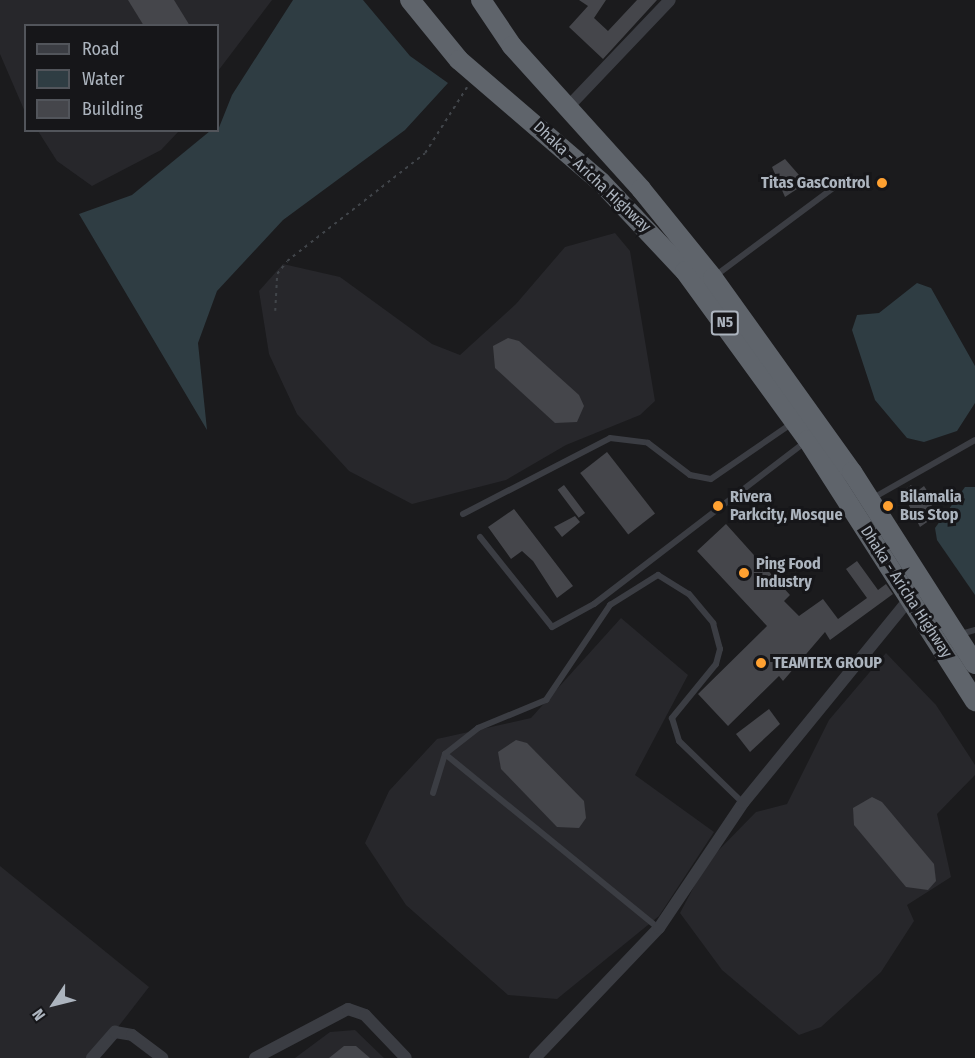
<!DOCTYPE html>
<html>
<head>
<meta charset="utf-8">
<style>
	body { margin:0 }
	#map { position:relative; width:975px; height:1058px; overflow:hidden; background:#1b1b1d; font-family:"Fira Sans Condensed",sans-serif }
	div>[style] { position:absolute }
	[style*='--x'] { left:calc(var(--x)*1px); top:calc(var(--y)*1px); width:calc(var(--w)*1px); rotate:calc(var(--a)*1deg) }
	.built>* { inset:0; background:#27272b }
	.water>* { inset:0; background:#2f3d43 }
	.building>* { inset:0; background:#45464b; transform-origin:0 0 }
	.path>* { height:1.5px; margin-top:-0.75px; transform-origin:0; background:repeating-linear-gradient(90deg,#41454a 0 3px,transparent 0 7.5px) }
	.service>* { height:6px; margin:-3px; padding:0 3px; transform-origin:3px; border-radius:3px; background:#3b3d43 }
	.minor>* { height:12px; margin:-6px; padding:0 6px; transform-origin:6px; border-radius:6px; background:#3b3d43 }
	.trunk>* { height:20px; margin:-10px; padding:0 10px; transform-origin:10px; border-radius:10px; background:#5f646b }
	.dots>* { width:16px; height:16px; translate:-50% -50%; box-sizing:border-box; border:3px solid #161619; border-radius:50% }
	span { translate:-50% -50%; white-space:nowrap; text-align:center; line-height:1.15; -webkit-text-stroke:6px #161619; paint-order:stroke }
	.shield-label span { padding:2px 4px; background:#161619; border:2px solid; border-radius:4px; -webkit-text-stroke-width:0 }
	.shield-label { font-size:15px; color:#acb4be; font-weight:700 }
	.street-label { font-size:16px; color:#acb4be }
	.poi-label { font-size:16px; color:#acb4be; font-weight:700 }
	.right { translate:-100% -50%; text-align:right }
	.left { translate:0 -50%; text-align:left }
	.legend { position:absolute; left:24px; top:24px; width:195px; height:108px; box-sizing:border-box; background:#161619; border:2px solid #52555b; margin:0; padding:8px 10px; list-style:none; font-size:18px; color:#acb4be }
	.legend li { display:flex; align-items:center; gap:12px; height:30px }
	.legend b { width:30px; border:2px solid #52555b }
	.north { position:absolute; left:24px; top:974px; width:60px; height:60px; -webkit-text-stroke:4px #161619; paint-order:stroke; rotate:235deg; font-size:16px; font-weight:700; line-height:24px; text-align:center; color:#acb4be }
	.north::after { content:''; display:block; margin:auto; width:21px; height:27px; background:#acb4be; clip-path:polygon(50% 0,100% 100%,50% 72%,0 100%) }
</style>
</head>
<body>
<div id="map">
	<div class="built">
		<div style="clip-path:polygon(0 0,272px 0,218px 71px,218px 26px,26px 26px,25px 112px,0 54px)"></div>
		<div style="clip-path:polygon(38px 131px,179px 131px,161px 150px,92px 186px,57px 161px)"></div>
		<div style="clip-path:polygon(615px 233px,630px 251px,655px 401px,640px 415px,566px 445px,506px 480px,412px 504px,349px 471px,297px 414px,269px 354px,259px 291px,283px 264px,340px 277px,432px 344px,460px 355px,516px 304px,565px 247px)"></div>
		<div style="clip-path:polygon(621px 618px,688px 675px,635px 775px,714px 832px,659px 916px,557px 999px,508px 995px,406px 905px,365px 843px,389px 791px,437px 739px,531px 718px)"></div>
		<div style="clip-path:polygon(886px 653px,936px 705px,975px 765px,975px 775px,937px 814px,951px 877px,907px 905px,914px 921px,881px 972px,821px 1027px,799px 1035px,722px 970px,680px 913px,707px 862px,756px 812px,787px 804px,829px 720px)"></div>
		<div style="clip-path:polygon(0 866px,149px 987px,94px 1058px,0 1058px)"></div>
		<div style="clip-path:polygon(355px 1030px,384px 1058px,295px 1058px,330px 1032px)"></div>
	</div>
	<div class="water">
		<div style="clip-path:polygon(293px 0,363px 0,410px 56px,448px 83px,405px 130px,283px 220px,217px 291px,198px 343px,207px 430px,79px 214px,132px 195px,210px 131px,218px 130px,232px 95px)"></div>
		<div style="clip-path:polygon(917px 283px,931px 288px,975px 366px,975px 403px,957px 431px,924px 442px,907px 438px,875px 400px,852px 330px,857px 315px,879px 313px)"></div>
		<div style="clip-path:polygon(965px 487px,975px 487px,975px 595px,937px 540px,935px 528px)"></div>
	</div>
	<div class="building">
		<div style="clip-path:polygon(128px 0,174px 0,190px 26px,144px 26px)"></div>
		<div style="clip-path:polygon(579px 0,606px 0,594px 18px,608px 31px,637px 0,657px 0,603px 59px,569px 27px,588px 6px)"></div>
		<div style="clip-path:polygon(785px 159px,806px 183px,785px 197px,772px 167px)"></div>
		<div style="clip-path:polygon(508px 338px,519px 341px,579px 395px,584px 406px,577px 422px,555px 423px,495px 368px,493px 346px)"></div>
		<div style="left:607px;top:452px;width:78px;height:34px;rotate:52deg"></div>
		<div style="left:564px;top:485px;width:35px;height:8px;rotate:53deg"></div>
		<div style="clip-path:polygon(911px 485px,916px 492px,924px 486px,935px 503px,927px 509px,933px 518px,920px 527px,902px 492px)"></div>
		<div style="clip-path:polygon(514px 509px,573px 586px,557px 598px,533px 561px,522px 551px,511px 559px,488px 527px)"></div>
		<div style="clip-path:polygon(575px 516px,580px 522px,562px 537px,554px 527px)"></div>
		<div style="clip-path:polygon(726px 524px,790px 595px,784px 601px,799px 616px,823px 599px,838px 619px,867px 598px,846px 569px,857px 561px,878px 590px,886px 584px,893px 594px,830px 640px,825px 632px,783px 681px,779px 676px,728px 726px,698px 694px,767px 626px,697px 551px)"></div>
		<div style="clip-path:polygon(769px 709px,780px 724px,750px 752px,736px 734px)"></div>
		<div style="clip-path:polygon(516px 740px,527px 743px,584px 801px,586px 818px,579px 828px,557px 827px,501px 769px,498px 752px)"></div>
		<div style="clip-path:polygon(872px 797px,882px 802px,934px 864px,936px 881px,928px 890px,906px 887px,854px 825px,853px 808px)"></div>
		<div style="clip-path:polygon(344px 1046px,356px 1046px,370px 1058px,329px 1058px)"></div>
	</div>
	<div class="path">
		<div style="--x:275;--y:311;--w:37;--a:-87"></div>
		<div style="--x:277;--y:274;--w:16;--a:-52"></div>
		<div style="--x:287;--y:261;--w:175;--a:-38"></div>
		<div style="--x:425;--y:153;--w:78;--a:-57.5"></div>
	</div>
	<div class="service">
		<div style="--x:715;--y:276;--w:161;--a:-36.7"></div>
		<div style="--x:873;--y:498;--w:117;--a:-29.6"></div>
		<div style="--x:463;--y:514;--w:165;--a:-27.3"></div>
		<div style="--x:610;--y:438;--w:38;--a:7"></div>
		<div style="--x:648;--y:443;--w:53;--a:37.3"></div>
		<div style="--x:690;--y:475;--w:21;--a:11"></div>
		<div style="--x:711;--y:479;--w:97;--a:-34.5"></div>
		<div style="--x:480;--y:537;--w:115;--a:51.3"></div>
		<div style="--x:552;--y:627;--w:48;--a:-28.7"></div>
		<div style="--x:594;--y:604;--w:266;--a:-37.5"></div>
		<div style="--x:961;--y:634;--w:15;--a:-16"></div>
		<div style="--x:445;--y:754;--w:275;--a:39.2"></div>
		<div style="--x:433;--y:793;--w:41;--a:-72.9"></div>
		<div style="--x:445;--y:754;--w:42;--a:-38.2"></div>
		<div style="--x:478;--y:728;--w:74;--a:-22.4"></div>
		<div style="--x:546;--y:700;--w:115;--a:-56"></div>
		<div style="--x:610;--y:605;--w:57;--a:-32"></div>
		<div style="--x:658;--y:575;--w:36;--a:32"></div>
		<div style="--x:689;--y:594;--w:38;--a:50"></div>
		<div style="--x:713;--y:623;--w:27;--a:75"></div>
		<div style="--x:720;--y:649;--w:16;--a:105"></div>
		<div style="--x:716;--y:664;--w:70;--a:129.2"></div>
		<div style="--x:672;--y:718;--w:24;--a:73"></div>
		<div style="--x:679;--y:741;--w:89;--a:44.1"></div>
	</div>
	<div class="minor">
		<div style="--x:569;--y:106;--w:146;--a:-46.4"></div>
		<div style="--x:92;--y:1058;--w:35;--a:-49"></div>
		<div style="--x:115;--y:1032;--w:17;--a:10"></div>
		<div style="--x:132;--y:1035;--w:38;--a:37"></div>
		<div style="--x:255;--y:1058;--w:105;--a:-27.8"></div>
		<div style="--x:348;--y:1009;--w:18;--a:19"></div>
		<div style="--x:365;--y:1015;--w:59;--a:46.4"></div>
		<div style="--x:535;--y:1058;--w:180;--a:-46.4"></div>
		<div style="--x:659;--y:928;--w:151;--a:-56.1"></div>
		<div style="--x:743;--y:803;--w:264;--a:-50.8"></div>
	</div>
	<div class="trunk">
		<div style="--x:410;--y:0;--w:77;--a:50.8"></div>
		<div style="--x:459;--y:60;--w:187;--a:40.7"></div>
		<div style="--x:601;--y:182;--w:122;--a:46.7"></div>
		<div style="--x:685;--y:271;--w:209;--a:54"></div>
		<div style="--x:808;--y:440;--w:310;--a:57.4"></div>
		<div style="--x:481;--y:0;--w:55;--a:56"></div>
		<div style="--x:512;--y:46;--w:193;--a:47.9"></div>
		<div style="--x:641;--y:189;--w:114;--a:51"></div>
		<div style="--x:713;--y:278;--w:239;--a:54.4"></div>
		<div style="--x:852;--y:472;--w:228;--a:57.4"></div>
	</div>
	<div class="dots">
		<div style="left:882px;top:183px;background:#ffa131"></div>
		<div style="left:718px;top:506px;background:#ffa131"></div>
		<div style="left:888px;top:506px;background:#ffa131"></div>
		<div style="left:744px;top:573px;background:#ffa131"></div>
		<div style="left:761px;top:663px;background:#ffa131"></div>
	</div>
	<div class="shield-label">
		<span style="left:725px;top:323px">N5</span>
	</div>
	<div class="street-label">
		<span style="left:592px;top:177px;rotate:43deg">Dhaka - Aricha Highway</span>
		<span style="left:906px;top:592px;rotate:57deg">Dhaka - Aricha Highway</span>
	</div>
	<div class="poi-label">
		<span class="right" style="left:870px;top:183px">Titas GasControl</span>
		<span class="left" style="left:730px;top:506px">Rivera<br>Parkcity, Mosque</span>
		<span class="left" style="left:900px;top:506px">Bilamalia<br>Bus Stop</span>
		<span class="left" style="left:756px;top:573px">Ping Food<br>Industry</span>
		<span class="left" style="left:773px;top:663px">TEAMTEX GROUP</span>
	</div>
	<ul class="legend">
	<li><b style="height:8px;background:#3b3d43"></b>Road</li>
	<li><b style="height:16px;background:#2f3d43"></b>Water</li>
	<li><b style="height:16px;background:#45464b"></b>Building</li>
	</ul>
	<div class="north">N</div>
</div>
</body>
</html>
